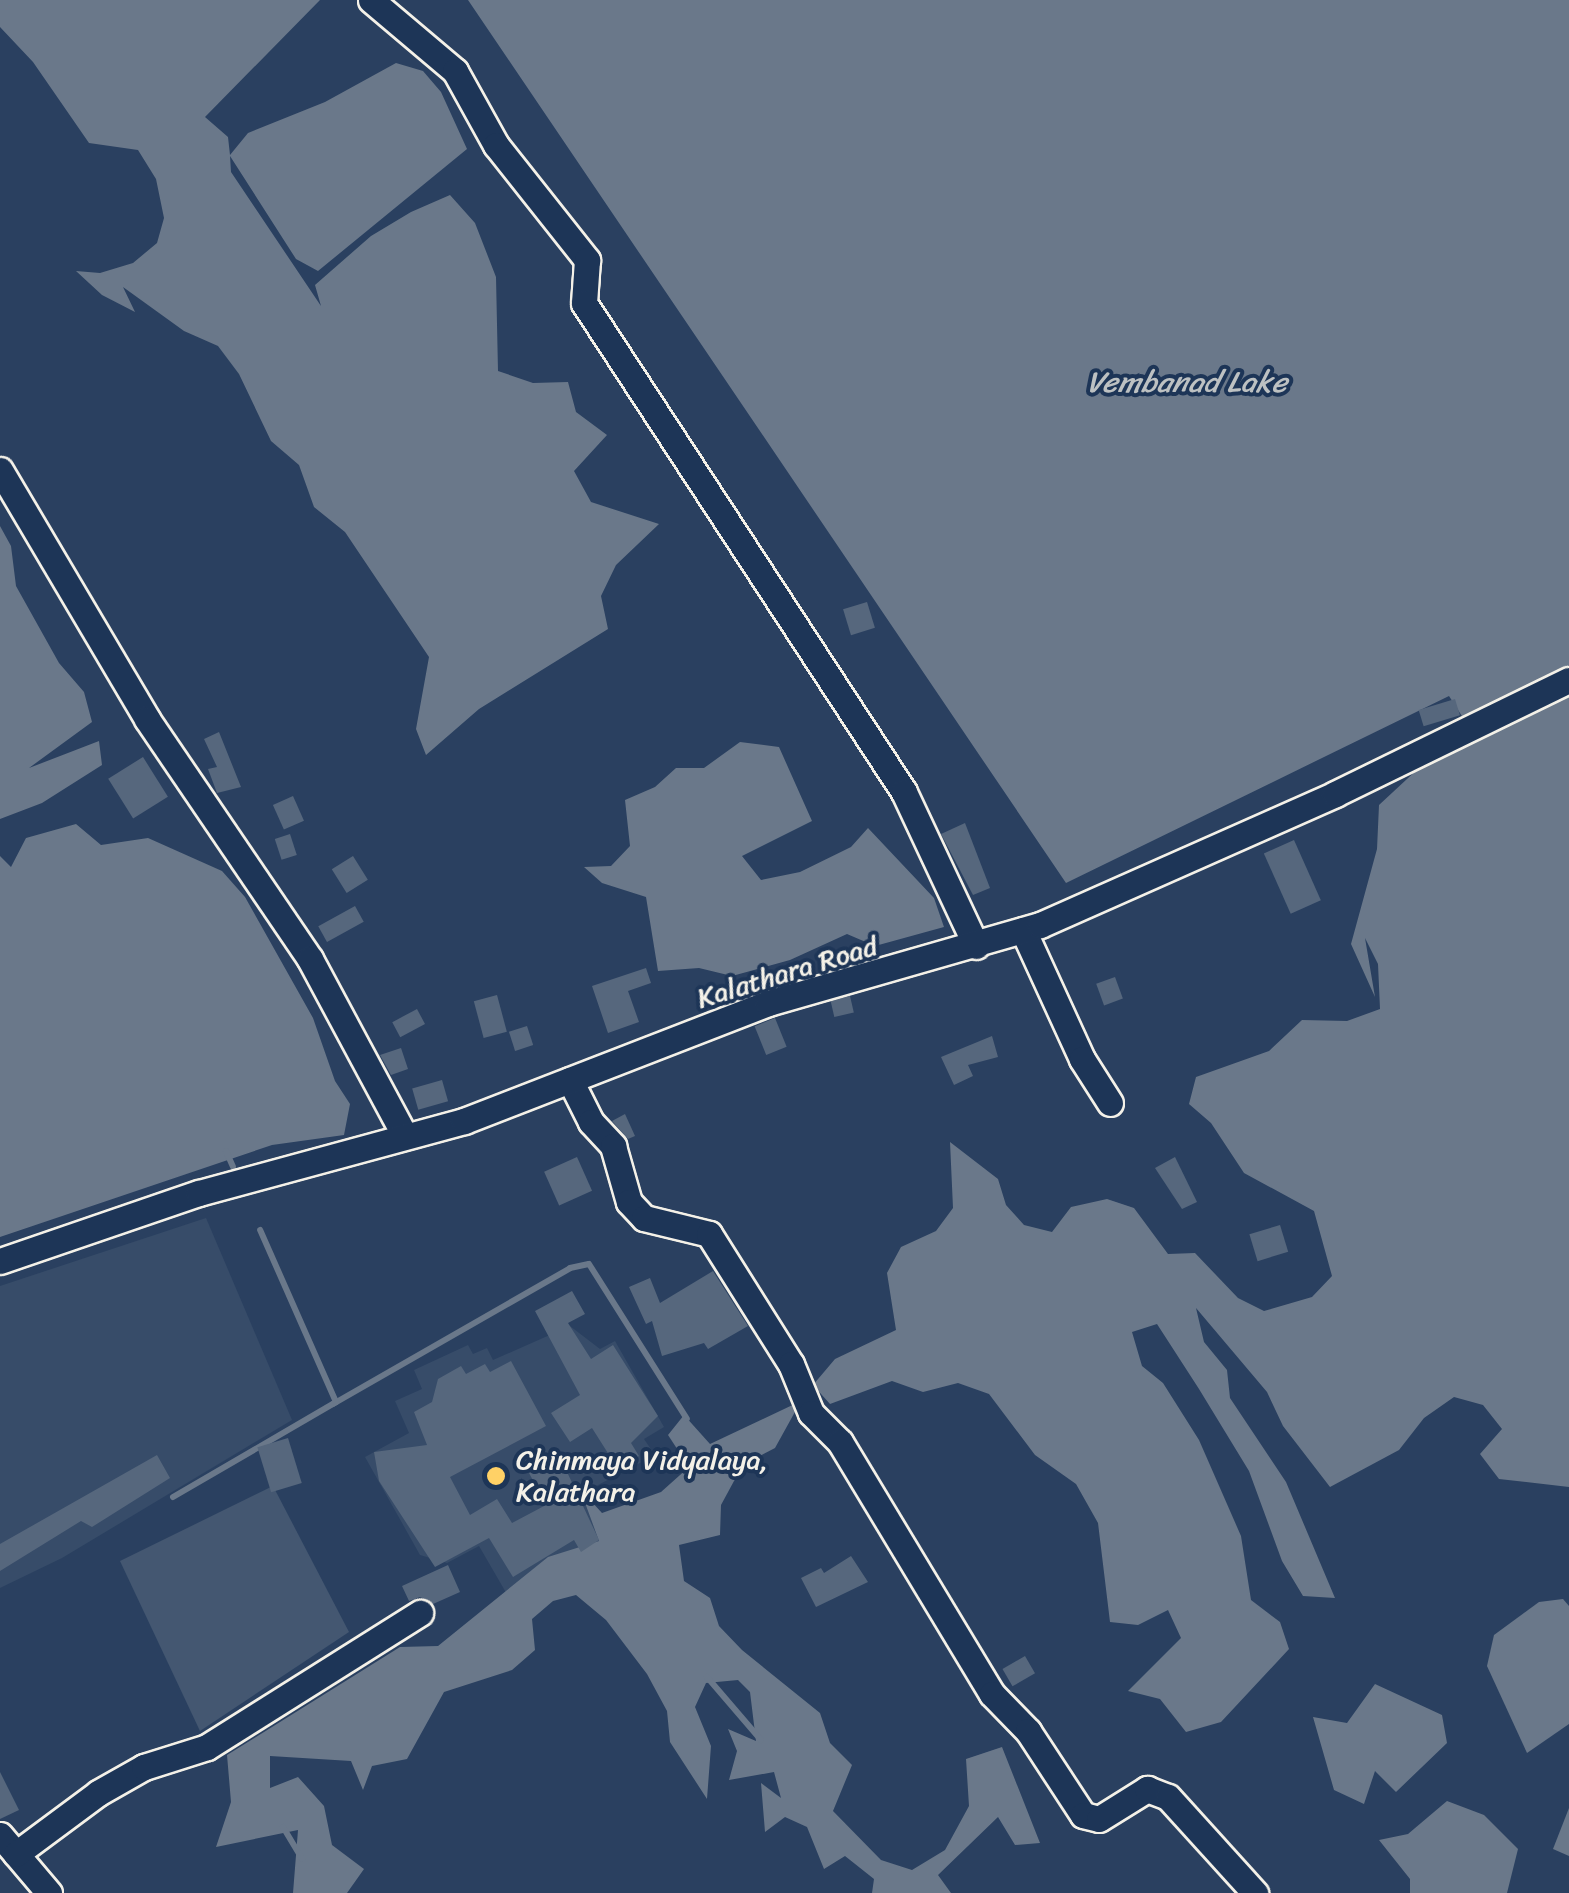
<!DOCTYPE html>
<html>
<head>
<meta charset="utf-8">
<style>
	body { margin:0 }
	#map { position:relative; width:1569px; height:1893px; overflow:hidden; background:#2a4060; font-family:Sriracha,sans-serif }
	div>[style] { position:absolute }
	[style*='--x'] { left:calc(var(--x)*1px); top:calc(var(--y)*1px); width:calc(var(--w)*1px); rotate:calc(var(--a)*1deg) }
	.built>* { inset:0; background:#374c69 }
	.green>* { inset:0; background:#445771 }
	.water>* { inset:0; background:#6a788a }
	.stream>* { height:6px; margin:-3px; padding:0 3px; transform-origin:3px; border-radius:3px; background:#6a788a }
	.building>* { inset:0; background:#56677d; transform-origin:0 0 }
	.roads { filter:drop-shadow(2px 0 #f4f1e8) drop-shadow(-2px 0 #f4f1e8) drop-shadow(0 2px #f4f1e8) drop-shadow(0 -2px #f4f1e8) }
	.minor>* { height:25px; margin:-12.5px; padding:0 12.5px; transform-origin:12.5px; border-radius:12.5px; background:#1d3557 }
	.dots>* { width:28px; height:28px; translate:-50% -50%; box-sizing:border-box; border:5px solid #1d3557; border-radius:50% }
	span { translate:-50% -50%; white-space:nowrap; text-align:center; line-height:1.15; -webkit-text-stroke:8px #1d3557; paint-order:stroke }
	.street-label { font-size:28px; color:#f4f1e8 }
	.poi-label { font-size:28px; color:#f4f1e8 }
	.left { translate:0 -50%; text-align:left }
	.water-label { font-size:30px; color:#bdc1c2; font-style:italic }
</style>
</head>
<body>
<div id="map">
	<div class="built">
		<div style="clip-path:polygon(206px 1218px,292px 1420px,62px 1558px,0 1588px,0 1286px)"></div>
		<div style="clip-path:polygon(570px 1326px,600px 1349px,615px 1341px,664px 1427px,644px 1439px,655px 1455px,581px 1494px,606px 1537px,508px 1596px,479px 1546px,447px 1563px,420px 1555px,365px 1457px,409px 1433px,395px 1401px,422px 1389px,414px 1370px,468px 1345px,473px 1354px,487px 1348px,493px 1360px)"></div>
	</div>
	<div class="green">
		<div style="clip-path:polygon(273px 1486px,349px 1632px,200px 1731px,120px 1561px)"></div>
	</div>
	<div class="water">
		<div style="clip-path:polygon(0 0,320px 0,205px 117px,228px 137px,230px 155px,248px 133px,325px 102px,396px 63px,423px 71px,441px 92px,467px 149px,318px 271px,296px 259px,230px 156px,231px 172px,321px 306px,315px 285px,371px 236px,411px 212px,450px 195px,475px 223px,496px 277px,498px 371px,533px 383px,568px 382px,576px 412px,607px 435px,574px 471px,591px 502px,659px 524px,616px 565px,601px 596px,608px 629px,479px 709px,426px 755px,416px 729px,429px 657px,345px 532px,314px 507px,299px 465px,271px 441px,239px 374px,218px 346px,184px 331px,123px 287px,135px 312px,102px 295px,76px 271px,100px 273px,133px 263px,157px 243px,164px 218px,156px 179px,138px 150px,89px 143px,33px 62px,0 27px)"></div>
		<div style="clip-path:polygon(468px 0,1569px 0,1569px 1487px,1499px 1479px,1480px 1454px,1502px 1429px,1483px 1405px,1454px 1397px,1424px 1418px,1399px 1450px,1330px 1487px,1283px 1426px,1267px 1392px,1196px 1308px,1204px 1342px,1227px 1370px,1230px 1398px,1286px 1482px,1335px 1598px,1303px 1596px,1282px 1561px,1249px 1471px,1199px 1389px,1157px 1324px,1132px 1332px,1142px 1366px,1163px 1383px,1199px 1440px,1241px 1536px,1251px 1600px,1280px 1622px,1289px 1649px,1221px 1722px,1186px 1732px,1160px 1699px,1128px 1691px,1181px 1638px,1168px 1610px,1138px 1625px,1110px 1622px,1098px 1523px,1076px 1484px,1035px 1455px,989px 1394px,958px 1383px,923px 1392px,892px 1381px,830px 1404px,813px 1385px,835px 1359px,896px 1330px,887px 1273px,901px 1247px,936px 1231px,953px 1208px,950px 1142px,998px 1179px,1006px 1205px,1024px 1225px,1052px 1232px,1071px 1207px,1107px 1199px,1134px 1208px,1168px 1254px,1195px 1253px,1238px 1298px,1264px 1311px,1312px 1297px,1332px 1276px,1314px 1211px,1244px 1173px,1211px 1123px,1189px 1104px,1196px 1077px,1269px 1051px,1302px 1020px,1347px 1021px,1380px 1009px,1378px 964px,1365px 938px,1375px 997px,1351px 944px,1377px 849px,1379px 805px,1421px 766px,1476px 738px,1449px 696px,1066px 883px)"></div>
		<div style="clip-path:polygon(0 526px,11px 546px,16px 586px,59px 663px,84px 692px,92px 722px,29px 768px,99px 741px,102px 765px,42px 803px,0 819px)"></div>
		<div style="clip-path:polygon(740px 742px,779px 747px,812px 821px,742px 856px,761px 880px,800px 872px,851px 847px,868px 828px,934px 898px,944px 927px,875px 946px,847px 934px,790px 960px,732px 976px,699px 968px,658px 971px,646px 897px,602px 883px,584px 867px,611px 866px,630px 846px,625px 800px,655px 787px,676px 768px,704px 768px)"></div>
		<div style="clip-path:polygon(76px 824px,101px 845px,148px 838px,222px 871px,245px 897px,313px 1018px,335px 1081px,350px 1104px,344px 1135px,272px 1145px,0 1237px,0 856px,11px 867px,26px 838px)"></div>
		<div style="clip-path:polygon(801px 1401px,775px 1448px,750px 1461px,734px 1481px,721px 1505px,720px 1535px,679px 1545px,684px 1581px,710px 1598px,719px 1626px,742px 1650px,820px 1713px,830px 1743px,852px 1765px,833px 1811px,881px 1860px,912px 1870px,945px 1850px,969px 1806px,966px 1759px,1002px 1747px,1040px 1843px,1015px 1845px,998px 1817px,938px 1875px,951px 1893px,872px 1893px,874px 1879px,845px 1856px,824px 1869px,807px 1827px,785px 1817px,765px 1832px,761px 1783px,781px 1798px,774px 1772px,729px 1780px,737px 1751px,728px 1729px,756px 1741px,750px 1692px,738px 1680px,706px 1683px,695px 1707px,711px 1746px,707px 1799px,670px 1742px,667px 1711px,647px 1674px,606px 1620px,576px 1595px,553px 1601px,532px 1619px,535px 1650px,512px 1670px,444px 1692px,407px 1759px,372px 1766px,363px 1790px,351px 1761px,270px 1756px,270px 1788px,298px 1777px,324px 1806px,332px 1845px,364px 1869px,347px 1893px,293px 1893px,298px 1830px,216px 1847px,231px 1802px,227px 1755px,400px 1647px,438px 1646px,548px 1557px,599px 1541px,580px 1489px,602px 1513px,661px 1492px,689px 1467px,668px 1435px,684px 1415px,710px 1444px)"></div>
		<div style="clip-path:polygon(1563px 1599px,1569px 1606px,1569px 1724px,1527px 1753px,1487px 1666px,1494px 1635px,1539px 1602px)"></div>
		<div style="clip-path:polygon(1375px 1684px,1442px 1715px,1447px 1743px,1396px 1792px,1375px 1771px,1364px 1804px,1334px 1790px,1313px 1717px,1347px 1723px)"></div>
		<div style="clip-path:polygon(1447px 1801px,1484px 1815px,1518px 1849px,1507px 1893px,1410px 1893px,1410px 1879px,1379px 1840px,1408px 1834px)"></div>
		<div style="clip-path:polygon(1569px 1808px,1569px 1856px,1553px 1849px)"></div>
	</div>
	<div class="stream">
		<div style="--x:226;--y:1151;--w:17;--a:66"></div>
		<div style="--x:333;--y:1404;--w:273;--a:-29.8"></div>
		<div style="--x:570;--y:1268;--w:19;--a:-12"></div>
		<div style="--x:589;--y:1264;--w:183;--a:57.7"></div>
		<div style="--x:173;--y:1497;--w:189;--a:-30.2"></div>
		<div style="--x:336;--y:1402;--w:188;--a:-113.8"></div>
		<div style="--x:707;--y:1677;--w:83;--a:49.4"></div>
		<div style="--x:283;--y:1827;--w:37;--a:59"></div>
	</div>
	<div class="building">
		<div style="left:867px;top:602px;width:27px;height:25px;rotate:73deg"></div>
		<div style="left:1455px;top:699px;width:17px;height:38px;rotate:73deg"></div>
		<div style="clip-path:polygon(219px 732px,241px 787px,217px 793px,208px 769px,217px 767px,204px 739px)"></div>
		<div style="left:143px;top:757px;width:47px;height:41px;rotate:58deg"></div>
		<div style="left:293px;top:796px;width:27px;height:22px;rotate:66deg"></div>
		<div style="clip-path:polygon(965px 823px,990px 888px,973px 895px,941px 834px)"></div>
		<div style="left:290px;top:834px;width:22px;height:16px;rotate:72deg"></div>
		<div style="left:1294px;top:840px;width:66px;height:33px;rotate:66deg"></div>
		<div style="left:353px;top:856px;width:28px;height:25px;rotate:58deg"></div>
		<div style="left:355px;top:906px;width:18px;height:42px;rotate:61deg"></div>
		<div style="clip-path:polygon(646px 968px,651px 983px,628px 991px,639px 1022px,608px 1033px,592px 986px)"></div>
		<div style="left:1115px;top:977px;width:23px;height:20px;rotate:70deg"></div>
		<div style="left:497px;top:995px;width:38px;height:24px;rotate:75deg"></div>
		<div style="left:850px;top:996px;width:17px;height:20px;rotate:77deg"></div>
		<div style="left:417px;top:1009px;width:17px;height:28px;rotate:62deg"></div>
		<div style="left:775px;top:1018px;width:31px;height:22px;rotate:68deg"></div>
		<div style="left:527px;top:1026px;width:20px;height:19px;rotate:72deg"></div>
		<div style="clip-path:polygon(992px 1036px,998px 1057px,968px 1065px,973px 1076px,954px 1085px,941px 1057px)"></div>
		<div style="clip-path:polygon(401px 1048px,408px 1069px,391px 1075px,380px 1055px)"></div>
		<div style="left:442px;top:1080px;width:22px;height:31px;rotate:74deg"></div>
		<div style="clip-path:polygon(625px 1114px,635px 1136px,628px 1139px,612px 1121px)"></div>
		<div style="left:577px;top:1157px;width:37px;height:36px;rotate:66deg"></div>
		<div style="clip-path:polygon(1175px 1157px,1197px 1202px,1182px 1209px,1155px 1168px)"></div>
		<div style="left:1280px;top:1225px;width:28px;height:32px;rotate:73deg"></div>
		<div style="clip-path:polygon(713px 1271px,748px 1326px,708px 1349px,704px 1343px,662px 1356px,652px 1321px,646px 1324px,629px 1287px,650px 1278px,660px 1303px)"></div>
		<div style="clip-path:polygon(572px 1291px,585px 1314px,568px 1323px,591px 1359px,613px 1345px,658px 1416px,631px 1443px,639px 1456px,618px 1469px,592px 1428px,570px 1442px,551px 1413px,580px 1395px,535px 1311px)"></div>
		<div style="clip-path:polygon(511px 1361px,546px 1426px,450px 1477px,470px 1515px,497px 1499px,512px 1523px,546px 1505px,529px 1473px,560px 1457px,599px 1540px,581px 1552px,574px 1540px,513px 1577px,489px 1538px,435px 1567px,379px 1481px,374px 1452px,427px 1445px,414px 1412px,432px 1402px,438px 1379px,461px 1366px,466px 1374px,485px 1364px,490px 1372px)"></div>
		<div style="left:288px;top:1438px;width:47px;height:32px;rotate:73deg"></div>
		<div style="clip-path:polygon(157px 1455px,170px 1478px,92px 1527px,81px 1521px,0 1571px,0 1544px)"></div>
		<div style="clip-path:polygon(851px 1556px,868px 1582px,816px 1607px,801px 1578px,821px 1568px,824px 1573px)"></div>
		<div style="clip-path:polygon(448px 1565px,460px 1592px,433px 1604px,420px 1597px,409px 1601px,402px 1586px)"></div>
		<div style="left:1025px;top:1656px;width:20px;height:26px;rotate:60deg"></div>
		<div style="clip-path:polygon(0 1772px,19px 1810px,0 1819px)"></div>
	</div>
	<div class="roads">
		<div class="minor">
			<div style="--x:371;--y:0;--w:110;--a:40.2"></div>
			<div style="--x:455;--y:71;--w:85;--a:61"></div>
			<div style="--x:496;--y:145;--w:147;--a:51.6"></div>
			<div style="--x:587;--y:260;--w:43;--a:94"></div>
			<div style="--x:584;--y:303;--w:584;--a:56.8"></div>
			<div style="--x:904;--y:792;--w:170;--a:64.9"></div>
			<div style="--x:0;--y:470;--w:289;--a:59.4"></div>
			<div style="--x:147;--y:719;--w:290;--a:55.8"></div>
			<div style="--x:310;--y:959;--w:201;--a:61.8"></div>
			<div style="--x:1023;--y:930;--w:142;--a:65.4"></div>
			<div style="--x:1082;--y:1059;--w:52;--a:57.5"></div>
			<div style="--x:570;--y:1080;--w:47;--a:63.4"></div>
			<div style="--x:591;--y:1122;--w:33;--a:47"></div>
			<div style="--x:613;--y:1146;--w:58;--a:74.1"></div>
			<div style="--x:629;--y:1202;--w:22;--a:47"></div>
			<div style="--x:644;--y:1218;--w:67;--a:13.8"></div>
			<div style="--x:709;--y:1234;--w:154;--a:57.8"></div>
			<div style="--x:791;--y:1364;--w:53;--a:67.8"></div>
			<div style="--x:811;--y:1413;--w:41;--a:45"></div>
			<div style="--x:840;--y:1442;--w:294;--a:58.9"></div>
			<div style="--x:992;--y:1694;--w:52;--a:45.8"></div>
			<div style="--x:1028;--y:1731;--w:100;--a:56.8"></div>
			<div style="--x:1083;--y:1815;--w:16;--a:14"></div>
			<div style="--x:1099;--y:1819;--w:57;--a:-32"></div>
			<div style="--x:1147;--y:1789;--w:22;--a:21"></div>
			<div style="--x:1168;--y:1797;--w:130;--a:47.8"></div>
			<div style="--x:0;--y:1261;--w:210;--a:-18.9"></div>
			<div style="--x:199;--y:1193;--w:275;--a:-15.2"></div>
			<div style="--x:464;--y:1121;--w:326;--a:-21.2"></div>
			<div style="--x:768;--y:1003;--w:283;--a:-16"></div>
			<div style="--x:1040;--y:925;--w:323;--a:-23.9"></div>
			<div style="--x:1335;--y:794;--w:260;--a:-26"></div>
			<div style="--x:0;--y:1835;--w:76;--a:49.8"></div>
			<div style="--x:16;--y:1854;--w:102;--a:-36.6"></div>
			<div style="--x:98;--y:1793;--w:53;--a:-29.5"></div>
			<div style="--x:144;--y:1767;--w:66;--a:-17.6"></div>
			<div style="--x:207;--y:1747;--w:252;--a:-32.2"></div>
		</div>
	</div>
	<div class="dots">
		<div style="left:496px;top:1476px;background:#ffd166"></div>
	</div>
	<div class="street-label">
		<span style="left:787px;top:972px;rotate:-17deg">Kalathara Road</span>
	</div>
	<div class="poi-label">
		<span class="left" style="left:516px;top:1476px">Chinmaya Vidyalaya,<br>Kalathara</span>
	</div>
	<div class="water-label">
		<span style="left:1187px;top:382px">Vembanad Lake</span>
	</div>
</div>
</body>
</html>
